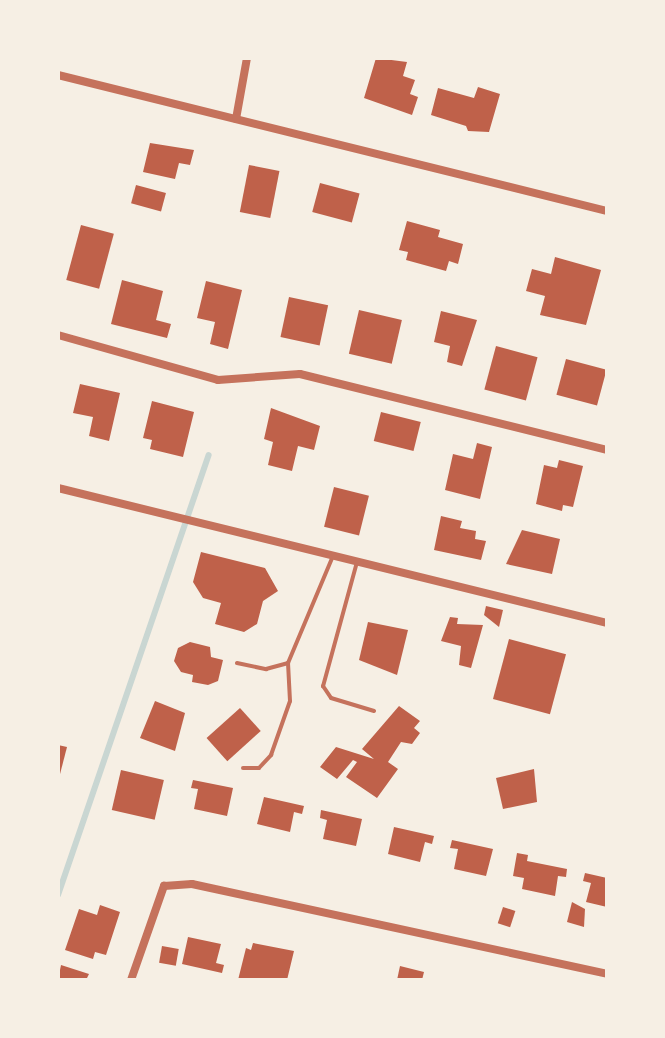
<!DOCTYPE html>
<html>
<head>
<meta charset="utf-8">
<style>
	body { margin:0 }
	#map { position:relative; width:665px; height:1038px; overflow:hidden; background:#f6efe4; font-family:"Archivo Narrow",sans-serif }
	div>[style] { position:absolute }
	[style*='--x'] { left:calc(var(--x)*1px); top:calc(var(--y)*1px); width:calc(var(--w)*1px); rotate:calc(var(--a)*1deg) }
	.stream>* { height:6px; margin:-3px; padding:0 3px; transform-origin:3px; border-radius:3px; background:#c9d6d2 }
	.building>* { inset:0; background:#bf614a; transform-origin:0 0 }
	.service>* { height:4px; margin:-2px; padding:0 2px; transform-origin:2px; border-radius:2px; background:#c5725c }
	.minor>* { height:8px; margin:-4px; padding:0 4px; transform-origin:4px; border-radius:4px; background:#c5725c }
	span { translate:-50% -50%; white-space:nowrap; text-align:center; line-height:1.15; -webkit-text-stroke:6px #f6efe4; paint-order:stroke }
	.frame { position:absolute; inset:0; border:60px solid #f6efe4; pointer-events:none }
</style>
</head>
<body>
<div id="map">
	<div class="stream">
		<div style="--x:58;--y:895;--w:465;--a:-71.1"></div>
	</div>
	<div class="building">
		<div style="clip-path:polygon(376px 58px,407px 62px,403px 76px,415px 80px,410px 94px,418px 97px,412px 115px,364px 98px)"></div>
		<div style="clip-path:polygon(478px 87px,500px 94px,489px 132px,468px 131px,466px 126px,431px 115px,438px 88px,474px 98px)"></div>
		<div style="clip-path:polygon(150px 143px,194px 150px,190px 165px,179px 163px,175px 179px,143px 172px)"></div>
		<div style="left:249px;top:165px;width:31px;height:48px;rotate:11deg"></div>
		<div style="left:320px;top:183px;width:41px;height:30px;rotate:15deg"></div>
		<div style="left:136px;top:185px;width:31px;height:19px;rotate:15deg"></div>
		<div style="clip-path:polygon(407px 221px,440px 230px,438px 237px,463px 244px,458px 264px,449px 261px,446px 271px,406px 260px,408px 252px,399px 250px)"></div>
		<div style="left:81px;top:225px;width:34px;height:57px;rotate:15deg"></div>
		<div style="clip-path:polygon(555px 257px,601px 270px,586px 325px,540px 315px,545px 296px,526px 291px,532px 269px,551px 274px)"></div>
		<div style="clip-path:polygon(122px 280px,163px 291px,156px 320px,171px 324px,167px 338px,111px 324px)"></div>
		<div style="clip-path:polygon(206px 281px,242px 290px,228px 349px,210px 344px,215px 322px,197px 318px)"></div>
		<div style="left:289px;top:297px;width:40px;height:41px;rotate:12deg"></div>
		<div style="left:359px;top:310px;width:44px;height:45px;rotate:13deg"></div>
		<div style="clip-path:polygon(441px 311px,477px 320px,462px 366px,447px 362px,450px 346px,434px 342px)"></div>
		<div style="left:496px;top:346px;width:43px;height:45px;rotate:15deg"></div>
		<div style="left:566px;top:359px;width:42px;height:37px;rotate:15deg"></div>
		<div style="clip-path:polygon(80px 384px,120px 393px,109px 441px,89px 436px,93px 417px,73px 413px)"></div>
		<div style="clip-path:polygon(152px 401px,194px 412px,183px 457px,150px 449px,152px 440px,143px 438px)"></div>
		<div style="clip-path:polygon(271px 408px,320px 426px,314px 450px,298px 446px,292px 471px,268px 465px,273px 442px,264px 439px)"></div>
		<div style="left:381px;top:412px;width:41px;height:30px;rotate:14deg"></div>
		<div style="clip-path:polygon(477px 443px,492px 447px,480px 499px,445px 490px,453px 454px,473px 459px)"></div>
		<div style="clip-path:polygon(559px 460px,583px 466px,573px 507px,563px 505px,562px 511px,536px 504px,544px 465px,557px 468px)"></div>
		<div style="left:334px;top:487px;width:36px;height:41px;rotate:14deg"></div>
		<div style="clip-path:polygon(441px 516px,462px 521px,460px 528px,476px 531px,475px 539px,486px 541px,481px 560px,434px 550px)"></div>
		<div style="clip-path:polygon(522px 530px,560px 539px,552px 574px,506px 564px)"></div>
		<div style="clip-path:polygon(201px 552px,265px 568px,278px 591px,263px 601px,257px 624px,244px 632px,215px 624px,221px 603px,203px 598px,193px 582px)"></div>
		<div style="clip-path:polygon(486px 606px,503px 610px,499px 627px,484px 615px)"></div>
		<div style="clip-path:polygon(450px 617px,458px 618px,457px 624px,483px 625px,471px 668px,459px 665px,461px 646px,441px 641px)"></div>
		<div style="clip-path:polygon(368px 622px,408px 630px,397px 675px,359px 660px)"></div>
		<div style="left:509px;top:639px;width:59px;height:62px;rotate:15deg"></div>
		<div style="clip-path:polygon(190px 642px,210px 647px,211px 657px,223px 660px,218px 681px,208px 685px,192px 682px,193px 675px,181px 672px,174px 661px,178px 648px)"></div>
		<div style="clip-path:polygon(155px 701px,185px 713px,175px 751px,140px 738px)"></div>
		<div style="clip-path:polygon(399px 706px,420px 721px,414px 728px,420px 733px,412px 744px,401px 742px,388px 762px,398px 769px,377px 798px,346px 777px,357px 762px,353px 760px,337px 779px,320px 767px,336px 747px,374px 759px,362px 749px)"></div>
		<div style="left:240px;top:708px;width:31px;height:45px;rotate:48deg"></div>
		<div style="clip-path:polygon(58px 745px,67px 747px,59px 778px,58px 778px)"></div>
		<div style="clip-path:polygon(534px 769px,537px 802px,503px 809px,496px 778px)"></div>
		<div style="left:121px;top:770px;width:44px;height:41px;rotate:13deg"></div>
		<div style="clip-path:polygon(193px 780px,233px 788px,227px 816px,194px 809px,198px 789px,191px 788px)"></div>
		<div style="clip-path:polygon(264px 797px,304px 806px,302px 814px,294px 812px,290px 832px,257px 824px)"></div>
		<div style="clip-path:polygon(321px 810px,362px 819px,356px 846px,323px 839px,327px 820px,320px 818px)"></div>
		<div style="clip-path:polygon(394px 827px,434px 836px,432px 844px,425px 842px,420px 862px,388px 854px)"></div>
		<div style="clip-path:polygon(452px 840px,493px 849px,486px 876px,454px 869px,458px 849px,450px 848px)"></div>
		<div style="clip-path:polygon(517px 853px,528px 855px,527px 861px,567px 869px,566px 877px,558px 876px,555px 896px,522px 889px,524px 878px,513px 876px)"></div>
		<div style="clip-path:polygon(585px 873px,607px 878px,607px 907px,586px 902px,591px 883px,583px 881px)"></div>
		<div style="clip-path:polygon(572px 902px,585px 909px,584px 927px,567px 922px)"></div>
		<div style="clip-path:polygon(100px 905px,120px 912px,106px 955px,95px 952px,93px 959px,65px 950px,79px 909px,97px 915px)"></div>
		<div style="left:503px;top:907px;width:13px;height:17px;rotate:18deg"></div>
		<div style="clip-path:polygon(188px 937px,221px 944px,216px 963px,224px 965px,222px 973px,182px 964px)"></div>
		<div style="clip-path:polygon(253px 943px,294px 951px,287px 980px,238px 980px,246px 948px,251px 950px)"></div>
		<div style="left:162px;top:946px;width:17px;height:17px;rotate:10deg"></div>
		<div style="clip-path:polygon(61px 965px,89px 974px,86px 980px,58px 980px)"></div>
		<div style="clip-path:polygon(400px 966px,424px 972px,422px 980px,397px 980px)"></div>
	</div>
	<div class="service">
		<div style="--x:357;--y:562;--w:129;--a:105.3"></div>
		<div style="--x:323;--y:686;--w:14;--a:56"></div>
		<div style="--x:331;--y:698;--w:45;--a:16.8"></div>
		<div style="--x:237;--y:663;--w:30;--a:12"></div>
		<div style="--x:266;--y:669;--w:23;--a:-15"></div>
		<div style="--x:288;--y:663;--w:116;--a:-67.2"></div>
		<div style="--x:243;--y:768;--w:16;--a:0"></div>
		<div style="--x:259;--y:768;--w:18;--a:-47"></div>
		<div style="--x:271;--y:755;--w:57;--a:-70.6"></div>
		<div style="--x:290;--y:701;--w:38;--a:-93"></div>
	</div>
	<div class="minor">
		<div style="--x:58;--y:75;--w:566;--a:13.91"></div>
		<div style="--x:236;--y:119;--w:62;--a:-79.8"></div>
		<div style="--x:58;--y:335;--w:166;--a:15.7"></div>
		<div style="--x:218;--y:380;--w:82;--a:-4.2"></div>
		<div style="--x:300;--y:374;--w:316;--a:13.9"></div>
		<div style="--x:58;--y:488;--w:565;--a:13.82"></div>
		<div style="--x:131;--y:980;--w:100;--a:-70.7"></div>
		<div style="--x:164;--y:886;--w:28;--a:-4"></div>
		<div style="--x:192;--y:884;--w:425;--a:12.2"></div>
	</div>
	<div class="frame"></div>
</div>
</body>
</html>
